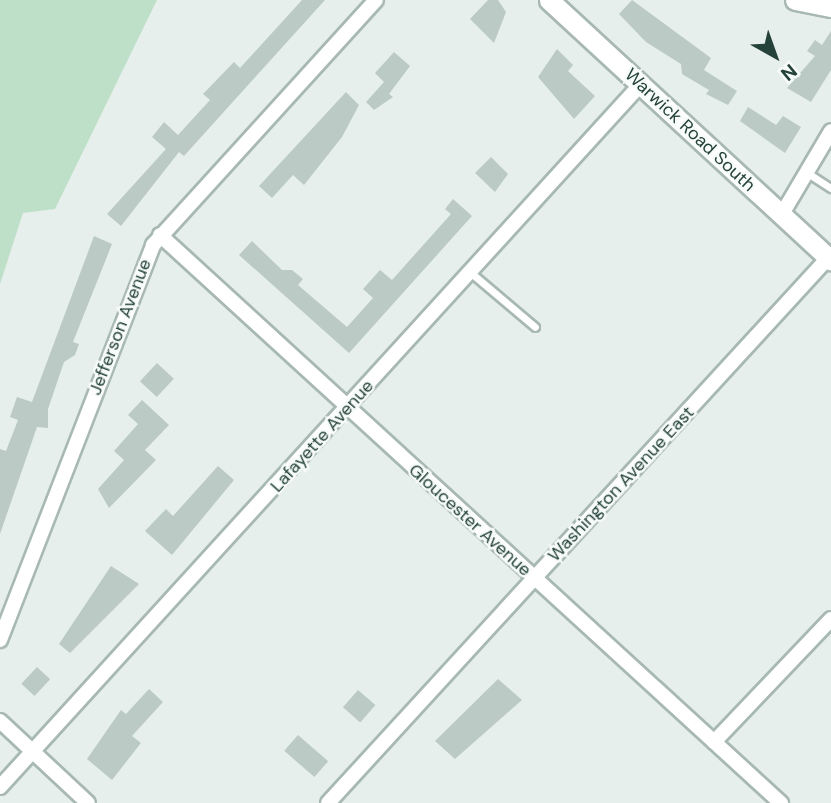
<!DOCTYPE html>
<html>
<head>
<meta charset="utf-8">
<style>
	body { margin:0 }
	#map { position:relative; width:831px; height:803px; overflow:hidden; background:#e6efeb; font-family:"DM Sans",sans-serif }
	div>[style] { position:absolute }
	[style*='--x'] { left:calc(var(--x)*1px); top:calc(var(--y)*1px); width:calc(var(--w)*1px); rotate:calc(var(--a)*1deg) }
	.green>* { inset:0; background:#bfe0c8 }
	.building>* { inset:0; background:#bbcac4; transform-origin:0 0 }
	.roads { filter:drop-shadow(2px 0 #a8b8b2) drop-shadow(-2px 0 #a8b8b2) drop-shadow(0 2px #a8b8b2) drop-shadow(0 -2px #a8b8b2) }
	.service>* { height:7px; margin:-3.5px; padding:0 3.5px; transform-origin:3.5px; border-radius:3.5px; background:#fff }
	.minor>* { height:14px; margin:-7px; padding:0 7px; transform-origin:7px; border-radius:7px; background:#fff }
	.tertiary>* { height:19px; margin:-9.5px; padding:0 9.5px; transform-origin:9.5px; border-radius:9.5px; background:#fff }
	span { translate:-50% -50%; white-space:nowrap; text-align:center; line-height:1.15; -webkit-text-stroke:5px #f7fbf9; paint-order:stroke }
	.street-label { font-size:18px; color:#24423a }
	.north { position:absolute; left:740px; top:21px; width:70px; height:70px; -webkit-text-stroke:5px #f7fbf9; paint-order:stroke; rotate:140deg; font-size:19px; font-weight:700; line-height:28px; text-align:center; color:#24423a }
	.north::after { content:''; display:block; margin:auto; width:24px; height:32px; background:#24423a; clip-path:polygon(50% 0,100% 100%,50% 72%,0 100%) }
</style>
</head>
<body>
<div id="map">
	<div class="green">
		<div style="clip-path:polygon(0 0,157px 0,55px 209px,23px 213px,0 284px)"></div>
	</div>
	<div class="building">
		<div style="clip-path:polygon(302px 0,325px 0,184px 156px,179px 152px,121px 226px,107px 214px,166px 149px,152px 137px,164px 122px,178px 135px,210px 100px,203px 94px,234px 62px,240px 68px)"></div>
		<div style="clip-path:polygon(488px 0,498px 0,506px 12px,494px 43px,470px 19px)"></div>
		<div style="clip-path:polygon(632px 0,711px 58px,704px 70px,737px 91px,728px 105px,706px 94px,709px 90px,682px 74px,681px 64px,646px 42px,619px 14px)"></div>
		<div style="clip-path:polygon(831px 31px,831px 70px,811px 102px,787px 88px,815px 56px,807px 51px,815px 40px,822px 45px)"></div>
		<div style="clip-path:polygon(557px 49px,573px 65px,568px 71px,595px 96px,574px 119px,538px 77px)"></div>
		<div style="clip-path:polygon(394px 52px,410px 66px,389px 94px,393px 97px,374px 110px,366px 102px,384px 82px,375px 73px)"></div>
		<div style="clip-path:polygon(346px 92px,359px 105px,342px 137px,304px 185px,293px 175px,272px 198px,259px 186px)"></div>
		<div style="clip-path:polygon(748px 107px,776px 125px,783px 116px,801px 127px,785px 153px,740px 121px)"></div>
		<div style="clip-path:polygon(491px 157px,508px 174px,495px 192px,475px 173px)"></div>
		<div style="clip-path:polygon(453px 199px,472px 216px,349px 353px,239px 255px,252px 241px,282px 270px,292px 270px,303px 279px,298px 285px,347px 327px,373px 298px,363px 289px,380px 270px,392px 280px,451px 214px,445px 209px)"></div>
		<div style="clip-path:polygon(94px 236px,112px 244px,73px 342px,79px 344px,75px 355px,64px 362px,48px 409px,48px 428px,37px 427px,0 534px,0 449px,6px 451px,18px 420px,10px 417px,17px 397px,32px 402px)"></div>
		<div style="left:157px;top:363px;width:23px;height:25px;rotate:43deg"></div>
		<div style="clip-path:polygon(142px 400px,169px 425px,145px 450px,156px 460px,109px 508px,98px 489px,124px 460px,114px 451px,138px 424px,128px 415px)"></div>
		<div style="clip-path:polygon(218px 466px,234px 480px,172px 555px,145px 531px,166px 509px,173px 516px)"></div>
		<div style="clip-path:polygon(111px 566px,139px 584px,70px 653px,59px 644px)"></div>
		<div style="left:37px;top:667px;width:18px;height:23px;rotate:43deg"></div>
		<div style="clip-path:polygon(498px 679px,522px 700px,455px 759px,435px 741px)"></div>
		<div style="clip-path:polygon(149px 689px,163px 702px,132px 736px,141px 743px,112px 780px,87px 759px,121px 710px,126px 714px)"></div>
		<div style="left:358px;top:690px;width:23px;height:23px;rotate:41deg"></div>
		<div style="left:298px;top:735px;width:40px;height:21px;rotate:41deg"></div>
	</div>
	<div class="roads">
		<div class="service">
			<div style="--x:806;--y:172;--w:30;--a:33"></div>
			<div style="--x:470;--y:272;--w:85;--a:40.2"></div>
		</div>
		<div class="minor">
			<div style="--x:782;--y:214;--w:96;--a:-59.4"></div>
			<div style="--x:160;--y:235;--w:842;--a:42.45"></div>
			<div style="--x:0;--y:640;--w:424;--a:-68.8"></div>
			<div style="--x:153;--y:245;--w:331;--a:-47.7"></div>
			<div style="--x:0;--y:721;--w:120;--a:43"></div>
			<div style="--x:714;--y:742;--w:170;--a:-46.4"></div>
			<div style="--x:0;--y:787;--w:951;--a:-47.64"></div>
			<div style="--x:328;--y:803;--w:740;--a:-47.47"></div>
		</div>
		<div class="tertiary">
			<div style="--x:549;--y:0;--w:384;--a:42.7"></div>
			<div style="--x:795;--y:0;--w:37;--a:11"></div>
		</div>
	</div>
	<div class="street-label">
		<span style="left:690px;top:130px;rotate:43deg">Warwick Road South</span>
		<span style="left:120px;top:327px;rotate:-69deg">Jefferson Avenue</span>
		<span style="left:322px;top:436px;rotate:-48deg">Lafayette Avenue</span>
		<span style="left:621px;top:484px;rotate:-47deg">Washington Avenue East</span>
		<span style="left:470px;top:520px;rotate:42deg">Gloucester Avenue</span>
	</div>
	<div class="north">N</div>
</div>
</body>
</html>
